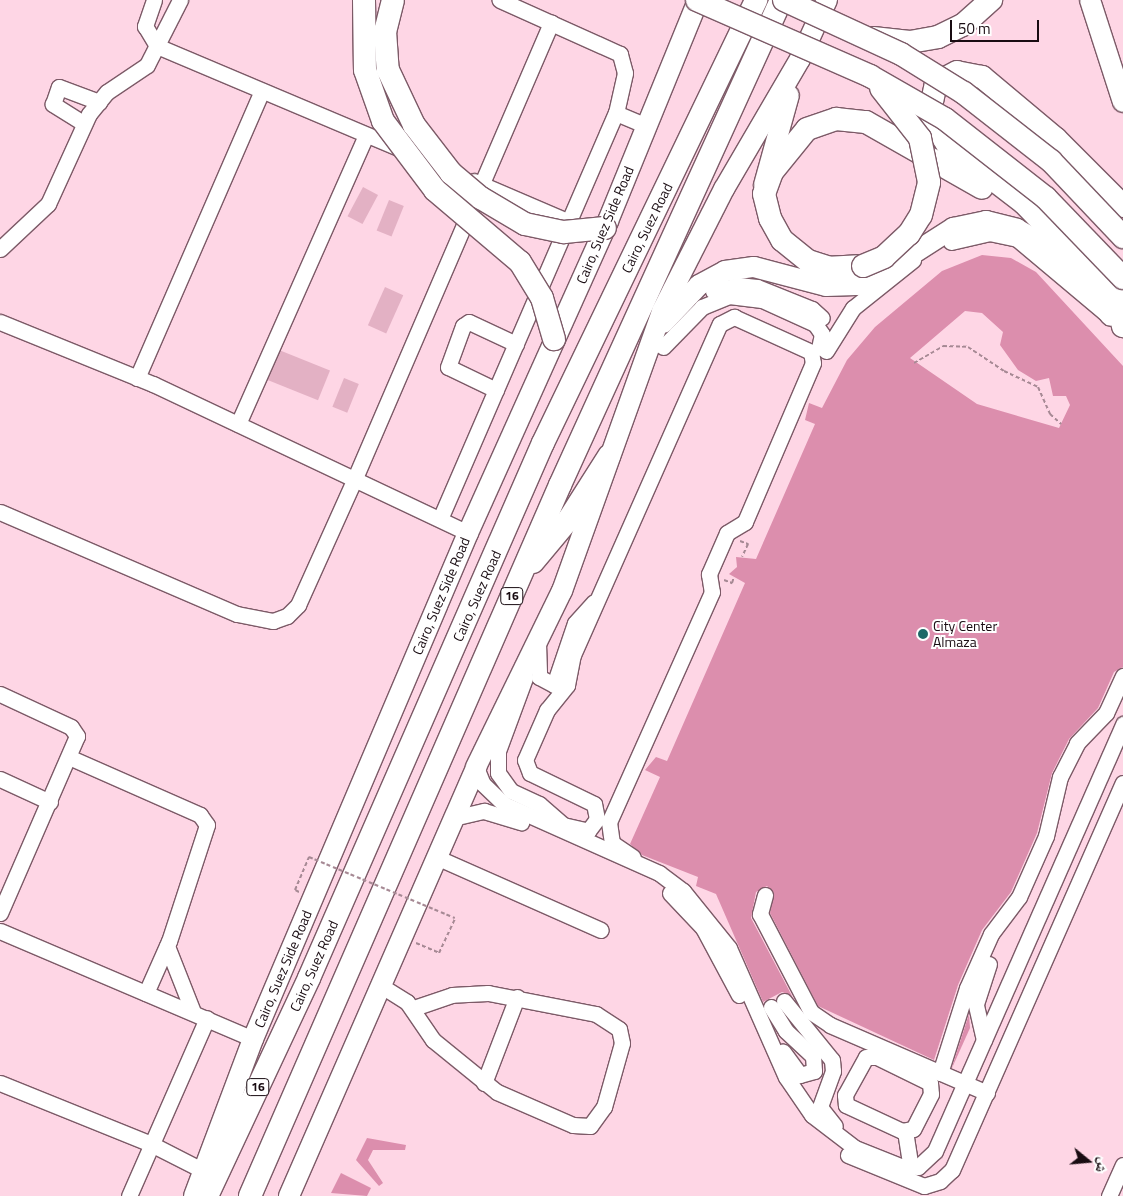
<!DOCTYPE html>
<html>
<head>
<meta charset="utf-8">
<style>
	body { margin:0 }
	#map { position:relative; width:1123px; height:1196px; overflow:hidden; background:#fed6e5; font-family:"Titillium Web","Noto Naskh Arabic",sans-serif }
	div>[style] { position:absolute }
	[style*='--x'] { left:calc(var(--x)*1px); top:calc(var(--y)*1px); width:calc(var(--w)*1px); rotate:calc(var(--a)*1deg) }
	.green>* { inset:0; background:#e3b1c4; transform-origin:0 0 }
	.building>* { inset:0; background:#dc8ead }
	.path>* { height:2px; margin-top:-1px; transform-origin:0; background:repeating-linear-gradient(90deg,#a68994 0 4px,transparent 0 6.5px) }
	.roads { filter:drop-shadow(1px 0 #7c5a67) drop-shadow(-1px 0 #7c5a67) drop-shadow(0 1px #7c5a67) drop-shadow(0 -1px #7c5a67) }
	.minor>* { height:15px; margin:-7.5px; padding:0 7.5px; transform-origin:7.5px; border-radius:7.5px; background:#fff }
	.major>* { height:20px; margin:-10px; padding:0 10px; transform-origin:10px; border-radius:10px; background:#fff }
	.highway>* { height:22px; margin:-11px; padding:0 11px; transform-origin:11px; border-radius:11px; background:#fff }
	.path-bridge>* { height:2px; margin-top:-1px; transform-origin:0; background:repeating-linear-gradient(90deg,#a68994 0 4px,transparent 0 6.5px) }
	.bridges { filter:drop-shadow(1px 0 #7c5a67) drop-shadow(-1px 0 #7c5a67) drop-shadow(0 1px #7c5a67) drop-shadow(0 -1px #7c5a67) }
	.highway-bridge>* { height:22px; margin:-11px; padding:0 11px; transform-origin:11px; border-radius:11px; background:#fff }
	.dots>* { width:14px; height:14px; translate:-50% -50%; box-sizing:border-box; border:2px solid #fff; border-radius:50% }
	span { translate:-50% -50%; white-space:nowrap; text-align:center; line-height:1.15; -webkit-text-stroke:4px #fff; paint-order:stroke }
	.shield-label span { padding:1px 4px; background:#fff; border:1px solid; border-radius:4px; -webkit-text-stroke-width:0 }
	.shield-label { font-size:12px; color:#190c12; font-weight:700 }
	.street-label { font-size:14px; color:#190c12 }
	.poi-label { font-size:14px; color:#190c12 }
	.left { translate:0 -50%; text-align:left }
	.north { position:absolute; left:1063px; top:1136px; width:50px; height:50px; -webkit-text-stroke:4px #fff; paint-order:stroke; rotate:107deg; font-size:14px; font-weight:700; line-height:20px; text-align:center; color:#190c12 }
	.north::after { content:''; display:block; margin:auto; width:18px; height:22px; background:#190c12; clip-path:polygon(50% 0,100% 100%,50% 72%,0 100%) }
	.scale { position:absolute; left:950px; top:20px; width:89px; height:22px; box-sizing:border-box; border:2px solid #190c12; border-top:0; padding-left:6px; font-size:15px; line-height:18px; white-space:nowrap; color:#190c12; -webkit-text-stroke:4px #fff; paint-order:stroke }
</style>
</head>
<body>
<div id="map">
	<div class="green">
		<div style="left:363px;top:187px;width:17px;height:33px;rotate:28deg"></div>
		<div style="left:389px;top:200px;width:16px;height:33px;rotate:22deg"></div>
		<div style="left:385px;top:287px;width:20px;height:42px;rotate:24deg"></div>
		<div style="left:279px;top:350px;width:55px;height:32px;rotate:22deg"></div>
		<div style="left:344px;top:378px;width:16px;height:31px;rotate:22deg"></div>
	</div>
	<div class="building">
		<div style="clip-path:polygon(evenodd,982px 255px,1011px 258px,1036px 272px,1123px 366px,1123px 667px,1114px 672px,1098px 708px,1069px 739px,1052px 773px,1037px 833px,1011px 892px,982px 930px,958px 985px,934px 1060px,818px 1006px,770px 913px,774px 893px,767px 886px,756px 892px,751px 918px,792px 996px,782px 992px,763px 1002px,716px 894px,696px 886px,698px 877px,642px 855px,630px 844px,660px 777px,645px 770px,656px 757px,667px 761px,745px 583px,729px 574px,737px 567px,736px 557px,756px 559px,815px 424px,805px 420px,809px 403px,822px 408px,847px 360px,875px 327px,942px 271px,982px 255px,965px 311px,982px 313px,1003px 332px,1000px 345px,1018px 370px,1036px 381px,1049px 378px,1053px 396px,1066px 396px,1070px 405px,1059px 428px,977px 404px,910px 358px,965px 311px)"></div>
		<div style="clip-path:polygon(969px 1014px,970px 1028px,952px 1068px,952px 1067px)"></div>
		<div style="clip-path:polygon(367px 1138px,406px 1145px,405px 1150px,373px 1150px,368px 1160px,383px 1183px,379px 1186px,356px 1160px)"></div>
		<div style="clip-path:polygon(341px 1173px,371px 1188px,367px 1196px,331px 1193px)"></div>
	</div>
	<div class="path">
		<div style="--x:914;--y:363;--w:34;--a:-30"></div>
		<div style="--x:943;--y:346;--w:25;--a:2"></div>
		<div style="--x:968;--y:347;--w:43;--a:33.7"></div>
		<div style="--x:1004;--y:371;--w:38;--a:25"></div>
		<div style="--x:1038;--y:387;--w:30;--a:66"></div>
		<div style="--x:1050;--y:414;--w:15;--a:42"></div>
		<div style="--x:740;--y:541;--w:9;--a:21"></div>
		<div style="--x:748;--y:544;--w:14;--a:115"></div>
		<div style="--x:724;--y:580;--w:9;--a:21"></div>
		<div style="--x:732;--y:583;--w:6;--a:-72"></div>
		<div style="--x:299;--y:892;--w:4;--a:-153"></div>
		<div style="--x:295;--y:890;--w:36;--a:-67"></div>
		<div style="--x:416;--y:943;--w:25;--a:23"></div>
		<div style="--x:439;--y:953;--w:38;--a:-65"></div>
	</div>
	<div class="roads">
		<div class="minor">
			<div style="--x:154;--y:0;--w:28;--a:109"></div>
			<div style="--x:145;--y:26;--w:23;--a:59"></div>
			<div style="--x:157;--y:46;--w:269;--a:22.9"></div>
			<div style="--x:616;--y:113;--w:34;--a:23"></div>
			<div style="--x:83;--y:123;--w:36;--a:-148"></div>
			<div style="--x:53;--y:104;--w:18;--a:-71"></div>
			<div style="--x:59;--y:87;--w:43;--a:20.6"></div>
			<div style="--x:474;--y:181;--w:103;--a:23.3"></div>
			<div style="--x:951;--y:242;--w:39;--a:-13"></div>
			<div style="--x:989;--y:233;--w:29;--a:12"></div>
			<div style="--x:1017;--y:239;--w:114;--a:40"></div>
			<div style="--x:0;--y:249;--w:66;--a:-43.2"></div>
			<div style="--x:48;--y:204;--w:99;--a:-65.5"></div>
			<div style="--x:89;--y:114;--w:28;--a:-51"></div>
			<div style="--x:107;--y:92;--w:48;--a:-34"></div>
			<div style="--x:147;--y:65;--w:73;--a:-63.1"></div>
			<div style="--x:713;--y:291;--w:26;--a:-13"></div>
			<div style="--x:738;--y:285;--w:19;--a:6"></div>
			<div style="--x:757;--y:287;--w:59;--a:21.8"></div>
			<div style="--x:812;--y:309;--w:13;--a:42"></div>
			<div style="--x:0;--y:322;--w:165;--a:22.1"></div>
			<div style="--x:153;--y:384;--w:348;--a:25.3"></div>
			<div style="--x:663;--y:347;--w:56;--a:-45.7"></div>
			<div style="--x:702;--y:307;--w:29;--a:-22"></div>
			<div style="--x:729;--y:296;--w:33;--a:7"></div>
			<div style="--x:762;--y:300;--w:58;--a:24.4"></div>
			<div style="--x:815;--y:324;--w:12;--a:55"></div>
			<div style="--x:822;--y:334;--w:14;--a:102"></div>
			<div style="--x:826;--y:351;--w:51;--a:-57.9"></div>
			<div style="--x:853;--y:308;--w:77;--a:-38.7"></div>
			<div style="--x:137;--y:378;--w:313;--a:-66.5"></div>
			<div style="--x:496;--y:390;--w:53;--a:-154.4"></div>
			<div style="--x:448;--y:367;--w:44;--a:-69.9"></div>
			<div style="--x:463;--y:326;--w:7;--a:-34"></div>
			<div style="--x:469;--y:322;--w:52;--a:25.1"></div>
			<div style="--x:238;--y:424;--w:316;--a:-66.1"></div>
			<div style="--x:0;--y:512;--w:258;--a:23.3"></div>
			<div style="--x:237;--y:614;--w:37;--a:11"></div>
			<div style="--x:273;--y:621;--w:15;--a:-20"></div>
			<div style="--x:287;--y:616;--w:16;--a:-45"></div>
			<div style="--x:298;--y:605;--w:139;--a:-65.8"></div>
			<div style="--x:355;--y:478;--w:496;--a:-66.7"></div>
			<div style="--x:440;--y:519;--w:443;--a:-66.6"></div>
			<div style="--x:616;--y:113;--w:41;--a:-77.3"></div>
			<div style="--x:625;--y:73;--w:20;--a:-105"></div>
			<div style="--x:620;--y:54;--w:132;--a:-155.8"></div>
			<div style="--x:538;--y:643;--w:34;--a:88"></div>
			<div style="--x:539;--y:677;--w:17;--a:28"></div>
			<div style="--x:554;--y:685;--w:65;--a:-71.3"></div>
			<div style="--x:575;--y:623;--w:28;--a:-48"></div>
			<div style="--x:525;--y:678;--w:78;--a:110.3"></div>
			<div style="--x:498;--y:751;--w:22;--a:90"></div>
			<div style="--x:498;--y:773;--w:22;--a:54"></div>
			<div style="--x:511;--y:791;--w:31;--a:25"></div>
			<div style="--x:539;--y:804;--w:32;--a:41"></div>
			<div style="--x:563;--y:825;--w:26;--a:13"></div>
			<div style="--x:588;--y:831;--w:15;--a:-53"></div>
			<div style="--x:597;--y:819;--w:15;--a:-101"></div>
			<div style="--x:594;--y:804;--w:71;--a:-154.2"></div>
			<div style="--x:530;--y:773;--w:14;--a:-111"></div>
			<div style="--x:525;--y:760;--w:55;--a:-66.3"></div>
			<div style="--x:547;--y:710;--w:32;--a:-51"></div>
			<div style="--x:567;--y:685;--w:31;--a:-79"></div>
			<div style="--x:573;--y:655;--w:362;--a:-66.1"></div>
			<div style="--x:720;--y:324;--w:16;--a:-27"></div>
			<div style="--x:734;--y:317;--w:85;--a:24.4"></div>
			<div style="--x:811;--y:352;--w:11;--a:80"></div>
			<div style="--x:813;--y:363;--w:173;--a:113.2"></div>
			<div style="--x:745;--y:522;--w:21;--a:149"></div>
			<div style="--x:727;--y:533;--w:45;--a:113.7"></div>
			<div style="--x:709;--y:574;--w:18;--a:81"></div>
			<div style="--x:712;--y:592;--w:252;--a:114.1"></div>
			<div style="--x:609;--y:822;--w:21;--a:82"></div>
			<div style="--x:612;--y:843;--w:25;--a:34"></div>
			<div style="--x:0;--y:694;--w:78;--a:24.9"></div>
			<div style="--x:71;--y:727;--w:11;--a:56"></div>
			<div style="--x:77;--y:736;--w:193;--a:113.5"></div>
			<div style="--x:71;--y:758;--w:141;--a:23.8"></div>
			<div style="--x:200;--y:815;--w:12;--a:55"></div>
			<div style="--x:207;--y:825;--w:122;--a:108.1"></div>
			<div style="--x:169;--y:941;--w:57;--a:113.9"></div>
			<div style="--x:476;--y:767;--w:18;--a:68"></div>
			<div style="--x:483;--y:784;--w:29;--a:44"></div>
			<div style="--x:504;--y:804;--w:170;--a:24"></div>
			<div style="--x:659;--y:873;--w:30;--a:37"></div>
			<div style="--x:683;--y:891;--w:73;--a:51.1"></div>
			<div style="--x:729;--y:948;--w:141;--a:66.2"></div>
			<div style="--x:786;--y:1077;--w:46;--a:55.6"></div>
			<div style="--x:812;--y:1115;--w:54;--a:37.5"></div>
			<div style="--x:855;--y:1148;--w:48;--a:21.8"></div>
			<div style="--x:900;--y:1166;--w:18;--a:3"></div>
			<div style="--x:918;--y:1167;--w:23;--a:-43"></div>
			<div style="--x:935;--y:1151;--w:467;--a:-66.2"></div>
			<div style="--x:0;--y:779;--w:55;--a:24.7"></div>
			<div style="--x:453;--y:818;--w:32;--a:-13"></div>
			<div style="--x:484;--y:811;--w:39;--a:17"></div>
			<div style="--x:436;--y:857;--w:180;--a:23.9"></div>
			<div style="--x:670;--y:893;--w:48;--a:46.7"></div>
			<div style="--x:703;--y:928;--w:76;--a:61.8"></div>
			<div style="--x:765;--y:895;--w:20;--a:105"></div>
			<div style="--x:760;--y:914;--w:110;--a:62.5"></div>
			<div style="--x:811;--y:1012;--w:23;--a:34"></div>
			<div style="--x:830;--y:1025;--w:171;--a:23.4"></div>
			<div style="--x:0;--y:931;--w:275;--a:23.1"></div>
			<div style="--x:167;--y:946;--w:71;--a:68.5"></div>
			<div style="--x:383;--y:987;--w:28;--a:32"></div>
			<div style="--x:407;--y:1002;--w:46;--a:55.6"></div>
			<div style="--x:433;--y:1040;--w:82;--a:39.1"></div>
			<div style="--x:497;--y:1092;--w:83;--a:23.5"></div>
			<div style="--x:573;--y:1125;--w:17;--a:3"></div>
			<div style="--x:590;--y:1126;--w:24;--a:-54"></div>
			<div style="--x:604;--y:1107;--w:66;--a:-74.3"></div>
			<div style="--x:622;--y:1043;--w:14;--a:-102"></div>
			<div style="--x:619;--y:1029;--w:27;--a:-147"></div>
			<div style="--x:596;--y:1014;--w:110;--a:-169"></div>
			<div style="--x:488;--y:993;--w:36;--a:177"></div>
			<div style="--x:452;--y:995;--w:40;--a:161.1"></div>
			<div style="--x:784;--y:1001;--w:76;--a:50.9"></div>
			<div style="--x:832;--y:1060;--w:11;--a:85"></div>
			<div style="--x:833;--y:1071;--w:38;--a:110"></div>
			<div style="--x:820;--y:1107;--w:24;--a:52"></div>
			<div style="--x:771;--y:1007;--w:28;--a:58"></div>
			<div style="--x:786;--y:1031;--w:37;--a:43"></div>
			<div style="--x:813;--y:1056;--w:15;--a:86"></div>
			<div style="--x:814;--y:1071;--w:15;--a:164"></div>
			<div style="--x:800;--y:1075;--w:29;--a:-126"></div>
			<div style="--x:984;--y:1040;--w:37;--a:-103"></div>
			<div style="--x:976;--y:1004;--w:42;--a:-72"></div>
			<div style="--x:866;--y:1057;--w:11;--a:0"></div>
			<div style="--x:877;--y:1057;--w:59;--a:26.1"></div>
			<div style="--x:930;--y:1083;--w:11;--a:85"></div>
			<div style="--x:931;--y:1094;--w:39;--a:117"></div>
			<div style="--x:913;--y:1129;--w:11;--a:170"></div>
			<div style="--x:902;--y:1131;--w:62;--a:-155.1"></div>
			<div style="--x:846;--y:1105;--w:10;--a:-96"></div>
			<div style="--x:845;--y:1095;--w:43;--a:-61.1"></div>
			<div style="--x:940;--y:1073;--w:89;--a:-72.4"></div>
			<div style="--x:967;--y:988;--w:59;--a:-66"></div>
			<div style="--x:991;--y:934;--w:46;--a:-52.9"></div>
			<div style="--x:1019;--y:897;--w:67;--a:-66.1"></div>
			<div style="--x:1046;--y:836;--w:61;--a:-76.7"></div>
			<div style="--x:1060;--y:777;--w:38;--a:-63"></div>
			<div style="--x:1077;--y:743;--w:42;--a:-46"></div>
			<div style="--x:1106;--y:713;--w:41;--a:-65.3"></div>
			<div style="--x:0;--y:1083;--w:163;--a:22"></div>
			<div style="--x:151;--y:1144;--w:57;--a:27"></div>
			<div style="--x:484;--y:1083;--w:92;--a:-69"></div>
			<div style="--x:905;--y:1131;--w:37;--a:81"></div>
			<div style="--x:848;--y:1155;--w:82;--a:22.2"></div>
			<div style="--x:924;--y:1186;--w:17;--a:-17"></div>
			<div style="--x:940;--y:1181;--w:16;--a:-43"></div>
			<div style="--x:952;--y:1170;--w:423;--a:-66.2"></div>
			<div style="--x:129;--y:1196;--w:194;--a:-66.3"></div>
			<div style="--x:1109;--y:1196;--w:34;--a:-66"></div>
		</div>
		<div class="major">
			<div style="--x:1090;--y:0;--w:107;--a:72.1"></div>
			<div style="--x:764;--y:185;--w:93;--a:-74.5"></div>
			<div style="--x:663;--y:323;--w:52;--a:-46.5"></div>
			<div style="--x:699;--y:285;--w:30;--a:-28"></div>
			<div style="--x:725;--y:271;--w:29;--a:-8"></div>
			<div style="--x:754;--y:267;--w:74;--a:14.8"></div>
			<div style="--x:826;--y:286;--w:38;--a:-2"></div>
			<div style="--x:864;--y:285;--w:106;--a:-32.6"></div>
			<div style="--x:953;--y:228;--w:34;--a:-12"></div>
			<div style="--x:986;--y:221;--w:32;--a:14"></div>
			<div style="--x:1017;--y:229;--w:29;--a:31"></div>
			<div style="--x:1042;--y:244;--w:50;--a:41.7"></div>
			<div style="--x:1079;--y:277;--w:50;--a:50.6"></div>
			<div style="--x:194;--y:1196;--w:168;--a:-69.4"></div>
			<div style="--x:253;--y:1039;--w:550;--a:-66.98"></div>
			<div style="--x:468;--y:533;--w:342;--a:-65.8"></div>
			<div style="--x:608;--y:221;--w:239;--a:-67.8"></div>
			<div style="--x:289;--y:1196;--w:468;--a:-66.4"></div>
			<div style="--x:476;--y:767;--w:196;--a:-64"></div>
			<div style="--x:562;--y:591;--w:297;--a:-70.3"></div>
			<div style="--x:662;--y:311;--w:137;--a:-63.1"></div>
			<div style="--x:724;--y:189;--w:151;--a:-59.7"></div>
			<div style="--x:800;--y:59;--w:65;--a:-65.4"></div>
		</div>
		<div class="highway">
			<div style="--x:873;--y:38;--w:37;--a:6"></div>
			<div style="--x:910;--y:42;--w:28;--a:-10"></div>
			<div style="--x:938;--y:37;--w:28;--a:-26"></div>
			<div style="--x:963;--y:25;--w:38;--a:-42"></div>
			<div style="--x:1123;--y:206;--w:95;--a:-135"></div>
			<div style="--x:1056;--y:139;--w:97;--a:-140"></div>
			<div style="--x:982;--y:77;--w:25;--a:-169"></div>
			<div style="--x:957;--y:72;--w:24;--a:152"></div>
			<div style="--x:936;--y:83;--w:35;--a:102"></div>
			<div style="--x:929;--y:117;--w:32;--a:56"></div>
			<div style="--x:947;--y:144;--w:97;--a:37.5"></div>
			<div style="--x:1024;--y:203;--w:142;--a:45.9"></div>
			<div style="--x:863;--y:266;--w:33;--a:177"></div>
			<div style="--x:830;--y:268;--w:23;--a:-162"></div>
			<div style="--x:808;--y:261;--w:33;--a:-141"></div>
			<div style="--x:782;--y:240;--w:25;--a:-119"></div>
			<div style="--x:770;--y:218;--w:25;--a:-104"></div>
			<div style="--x:764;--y:194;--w:23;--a:-70"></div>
			<div style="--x:772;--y:172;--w:55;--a:-50.9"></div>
			<div style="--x:807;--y:129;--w:31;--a:-19"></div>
			<div style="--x:836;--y:119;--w:30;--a:6"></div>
			<div style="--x:866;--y:122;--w:133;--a:29.6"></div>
			<div style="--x:1116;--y:296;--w:31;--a:77"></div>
			<div style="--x:533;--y:562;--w:56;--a:-50.1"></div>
			<div style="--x:569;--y:519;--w:75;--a:-57.6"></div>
			<div style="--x:207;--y:1196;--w:241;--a:-64.9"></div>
			<div style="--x:309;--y:978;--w:584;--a:-66.38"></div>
			<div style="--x:543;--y:443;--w:492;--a:-64.3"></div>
			<div style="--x:250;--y:1196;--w:776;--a:-66.44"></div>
			<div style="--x:560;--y:485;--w:533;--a:-65.5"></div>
		</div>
	</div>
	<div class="path-bridge">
		<div style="--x:309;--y:857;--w:158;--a:22.7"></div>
	</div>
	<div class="bridges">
		<div class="highway-bridge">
			<div style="--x:364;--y:0;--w:70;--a:89.2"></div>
			<div style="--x:365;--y:70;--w:54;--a:70.6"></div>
			<div style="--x:383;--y:121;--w:86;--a:53"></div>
			<div style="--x:435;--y:190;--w:111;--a:40.3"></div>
			<div style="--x:520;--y:262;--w:42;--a:58.6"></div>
			<div style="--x:542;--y:298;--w:43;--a:73.7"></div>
			<div style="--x:393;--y:0;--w:32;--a:104"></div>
			<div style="--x:385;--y:31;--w:39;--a:86"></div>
			<div style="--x:388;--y:70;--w:61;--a:64.7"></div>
			<div style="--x:414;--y:125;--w:61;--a:52.4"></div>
			<div style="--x:451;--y:173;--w:39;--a:40"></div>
			<div style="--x:481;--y:198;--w:51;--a:30.6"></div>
			<div style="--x:525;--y:224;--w:40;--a:12"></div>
			<div style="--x:564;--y:232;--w:41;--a:-5.6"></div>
			<div style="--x:697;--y:0;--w:189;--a:23.7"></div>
			<div style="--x:870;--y:76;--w:86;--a:29.8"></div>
			<div style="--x:945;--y:119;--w:128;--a:38"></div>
			<div style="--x:1046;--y:198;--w:111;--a:46.1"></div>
			<div style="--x:784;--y:0;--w:129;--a:24.8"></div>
			<div style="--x:901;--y:54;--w:74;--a:31.8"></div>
			<div style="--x:964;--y:93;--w:110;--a:38"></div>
			<div style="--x:1051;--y:161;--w:105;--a:46.5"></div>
			<div style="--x:863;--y:266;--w:23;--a:-23"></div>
			<div style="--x:884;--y:257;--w:34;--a:-43"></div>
			<div style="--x:909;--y:234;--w:22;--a:-58"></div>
			<div style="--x:921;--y:215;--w:34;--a:-76"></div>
			<div style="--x:929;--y:182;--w:45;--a:-101.6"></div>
			<div style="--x:920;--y:138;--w:63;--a:-128"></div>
		</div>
	</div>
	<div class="dots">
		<div style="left:923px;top:634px;background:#1d6967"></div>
	</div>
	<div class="shield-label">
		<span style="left:512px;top:596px">16</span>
		<span style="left:258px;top:1087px">16</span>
	</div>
	<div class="street-label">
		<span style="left:605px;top:225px;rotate:-67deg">Cairo, Suez Side Road</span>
		<span style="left:647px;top:228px;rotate:-64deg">Cairo, Suez Road</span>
		<span style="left:441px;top:596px;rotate:-67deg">Cairo, Suez Side Road</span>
		<span style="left:477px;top:596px;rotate:-66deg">Cairo, Suez Road</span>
		<span style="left:314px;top:966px;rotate:-66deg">Cairo, Suez Road</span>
		<span style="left:283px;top:969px;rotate:-67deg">Cairo, Suez Side Road</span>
	</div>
	<div class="poi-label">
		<span class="left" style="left:933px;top:634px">City Center<br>Almaza</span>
	</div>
	<div class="north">ش</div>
	<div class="scale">50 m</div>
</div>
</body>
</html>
